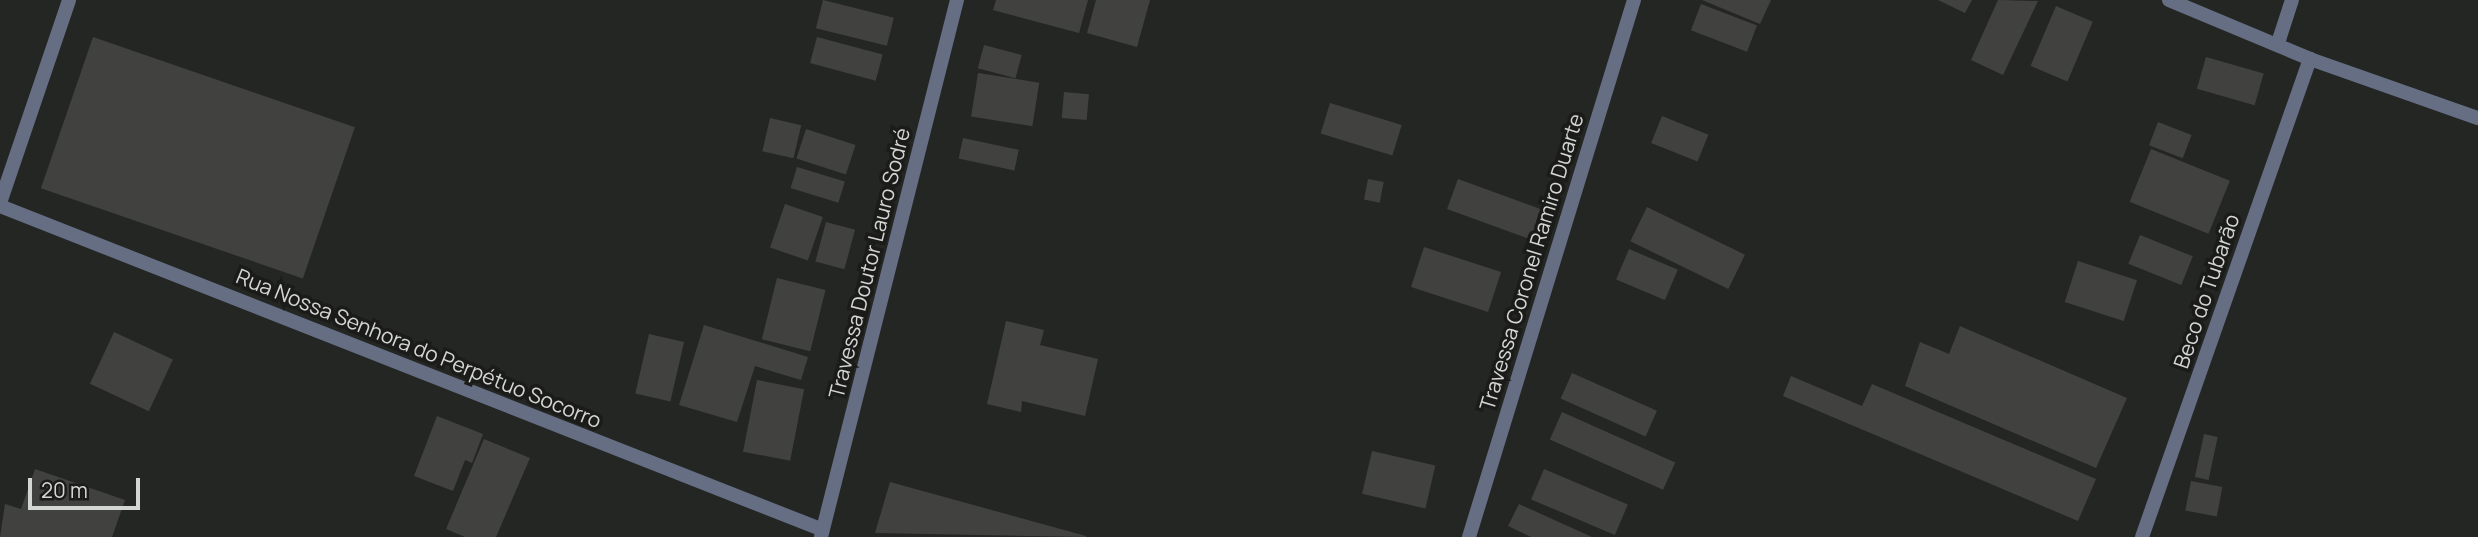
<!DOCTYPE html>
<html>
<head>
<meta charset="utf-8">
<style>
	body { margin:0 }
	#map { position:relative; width:2478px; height:537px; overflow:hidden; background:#242624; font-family:Manrope,sans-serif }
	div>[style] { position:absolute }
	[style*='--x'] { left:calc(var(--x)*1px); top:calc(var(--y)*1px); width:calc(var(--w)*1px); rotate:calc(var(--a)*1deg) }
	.building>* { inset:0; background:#414240; transform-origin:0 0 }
	.minor>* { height:14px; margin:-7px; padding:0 7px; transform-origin:7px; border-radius:7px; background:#656e83 }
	span { translate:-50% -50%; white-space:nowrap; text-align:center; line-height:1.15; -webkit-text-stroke:7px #1b1c1a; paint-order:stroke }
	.street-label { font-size:21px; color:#d4d6d4 }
	.scale { position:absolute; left:28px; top:478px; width:112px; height:32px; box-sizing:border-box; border:4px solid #d4d6d4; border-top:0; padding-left:9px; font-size:21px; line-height:24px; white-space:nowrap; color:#d4d6d4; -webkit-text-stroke:5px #1b1c1a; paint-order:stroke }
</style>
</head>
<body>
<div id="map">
	<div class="building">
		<div style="left:823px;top:0;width:73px;height:29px;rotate:14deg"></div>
		<div style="clip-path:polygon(996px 0,1088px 0,1079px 33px,993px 10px)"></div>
		<div style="clip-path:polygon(1096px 0,1150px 0,1137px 47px,1087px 33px)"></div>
		<div style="clip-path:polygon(1702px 0,1771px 0,1760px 24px)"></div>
		<div style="clip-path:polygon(1938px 0,1972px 0,1965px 13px)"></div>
		<div style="clip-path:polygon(1998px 0,2038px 1px,2003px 75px,1971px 60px)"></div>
		<div style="left:1701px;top:4px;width:60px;height:28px;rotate:21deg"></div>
		<div style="left:2056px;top:6px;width:40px;height:65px;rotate:23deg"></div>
		<div style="left:93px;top:37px;width:277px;height:160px;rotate:19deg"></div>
		<div style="left:817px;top:37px;width:68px;height:27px;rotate:15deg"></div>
		<div style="left:984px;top:45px;width:39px;height:24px;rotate:15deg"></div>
		<div style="left:2206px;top:57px;width:60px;height:33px;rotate:16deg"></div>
		<div style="left:978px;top:73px;width:62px;height:44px;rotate:9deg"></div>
		<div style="left:1064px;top:92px;width:25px;height:26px;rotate:5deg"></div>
		<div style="left:1330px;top:103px;width:75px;height:32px;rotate:17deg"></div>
		<div style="left:1662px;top:116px;width:50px;height:29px;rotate:22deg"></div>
		<div style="left:770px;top:118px;width:32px;height:34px;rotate:13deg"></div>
		<div style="left:2158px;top:122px;width:36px;height:25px;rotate:21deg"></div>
		<div style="left:806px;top:129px;width:52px;height:31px;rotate:18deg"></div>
		<div style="left:963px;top:138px;width:57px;height:21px;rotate:12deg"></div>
		<div style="left:2151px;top:149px;width:85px;height:57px;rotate:22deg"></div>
		<div style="left:797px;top:167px;width:50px;height:22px;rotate:17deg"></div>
		<div style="left:1368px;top:179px;width:16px;height:21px;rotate:11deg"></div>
		<div style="left:1458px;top:179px;width:97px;height:32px;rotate:20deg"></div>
		<div style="left:785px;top:204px;width:40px;height:46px;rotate:19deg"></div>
		<div style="left:1647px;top:207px;width:109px;height:38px;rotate:26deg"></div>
		<div style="left:826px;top:222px;width:30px;height:41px;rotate:15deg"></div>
		<div style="left:2140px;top:235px;width:57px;height:31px;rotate:22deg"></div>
		<div style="left:1424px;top:247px;width:81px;height:42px;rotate:18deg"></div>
		<div style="left:1629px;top:249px;width:53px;height:33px;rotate:23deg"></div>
		<div style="left:2078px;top:261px;width:62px;height:43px;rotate:18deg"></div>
		<div style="left:777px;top:278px;width:50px;height:63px;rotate:14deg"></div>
		<div style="clip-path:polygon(1006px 321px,1044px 330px,1040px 345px,1098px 359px,1085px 416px,1022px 401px,1021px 412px,987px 404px)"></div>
		<div style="clip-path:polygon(704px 325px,808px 357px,801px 380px,755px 366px,737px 422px,679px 405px)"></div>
		<div style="clip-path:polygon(1960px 326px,2127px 398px,2096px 468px,1905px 386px,1920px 342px,1949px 354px)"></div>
		<div style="left:114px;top:332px;width:65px;height:57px;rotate:25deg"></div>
		<div style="left:649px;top:334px;width:36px;height:61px;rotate:13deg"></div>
		<div style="left:1572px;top:373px;width:93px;height:28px;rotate:24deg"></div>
		<div style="clip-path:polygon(1791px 376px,1862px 406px,1872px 384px,2096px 479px,2078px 521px,1783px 396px)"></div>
		<div style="left:757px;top:380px;width:48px;height:73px;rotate:11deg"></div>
		<div style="left:1562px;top:412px;width:124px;height:30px;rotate:24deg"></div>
		<div style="clip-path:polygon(437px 416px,483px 434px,472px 463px,465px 460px,453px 491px,414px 476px)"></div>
		<div style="left:2204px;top:434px;width:14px;height:44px;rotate:12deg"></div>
		<div style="clip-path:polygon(484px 439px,530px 458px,496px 537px,465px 537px,446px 529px)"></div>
		<div style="left:1372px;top:451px;width:65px;height:44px;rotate:13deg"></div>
		<div style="clip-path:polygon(35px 469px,125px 500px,112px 537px,0 537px,5px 504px,21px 509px)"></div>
		<div style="left:1544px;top:469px;width:91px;height:33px;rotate:23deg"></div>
		<div style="left:2191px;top:481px;width:32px;height:30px;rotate:11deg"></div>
		<div style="clip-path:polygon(890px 482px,1086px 536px,1086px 537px,875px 533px)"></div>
		<div style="clip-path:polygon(1519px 504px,1592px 537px,1531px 537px,1508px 526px)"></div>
	</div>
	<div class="minor">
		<div style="--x:2169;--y:0;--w:153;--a:22.7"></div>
		<div style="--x:2310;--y:59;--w:178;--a:19.4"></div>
		<div style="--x:2278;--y:43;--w:45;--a:-72"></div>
		<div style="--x:0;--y:203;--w:214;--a:-71.2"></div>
		<div style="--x:0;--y:206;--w:884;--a:21.49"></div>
		<div style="--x:821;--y:537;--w:554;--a:-75.79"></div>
		<div style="--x:1469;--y:537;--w:562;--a:-72.92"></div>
		<div style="--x:2142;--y:537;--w:507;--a:-70.64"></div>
	</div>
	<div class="street-label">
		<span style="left:1531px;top:262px;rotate:-73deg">Travessa Coronel Ramiro Duarte</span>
		<span style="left:869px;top:263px;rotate:-76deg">Travessa Doutor Lauro Sodré</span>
		<span style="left:2206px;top:291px;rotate:-71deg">Beco do Tubarão</span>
		<span style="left:419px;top:348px;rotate:22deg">Rua Nossa Senhora do Perpétuo Socorro</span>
	</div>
	<div class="scale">20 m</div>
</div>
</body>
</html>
